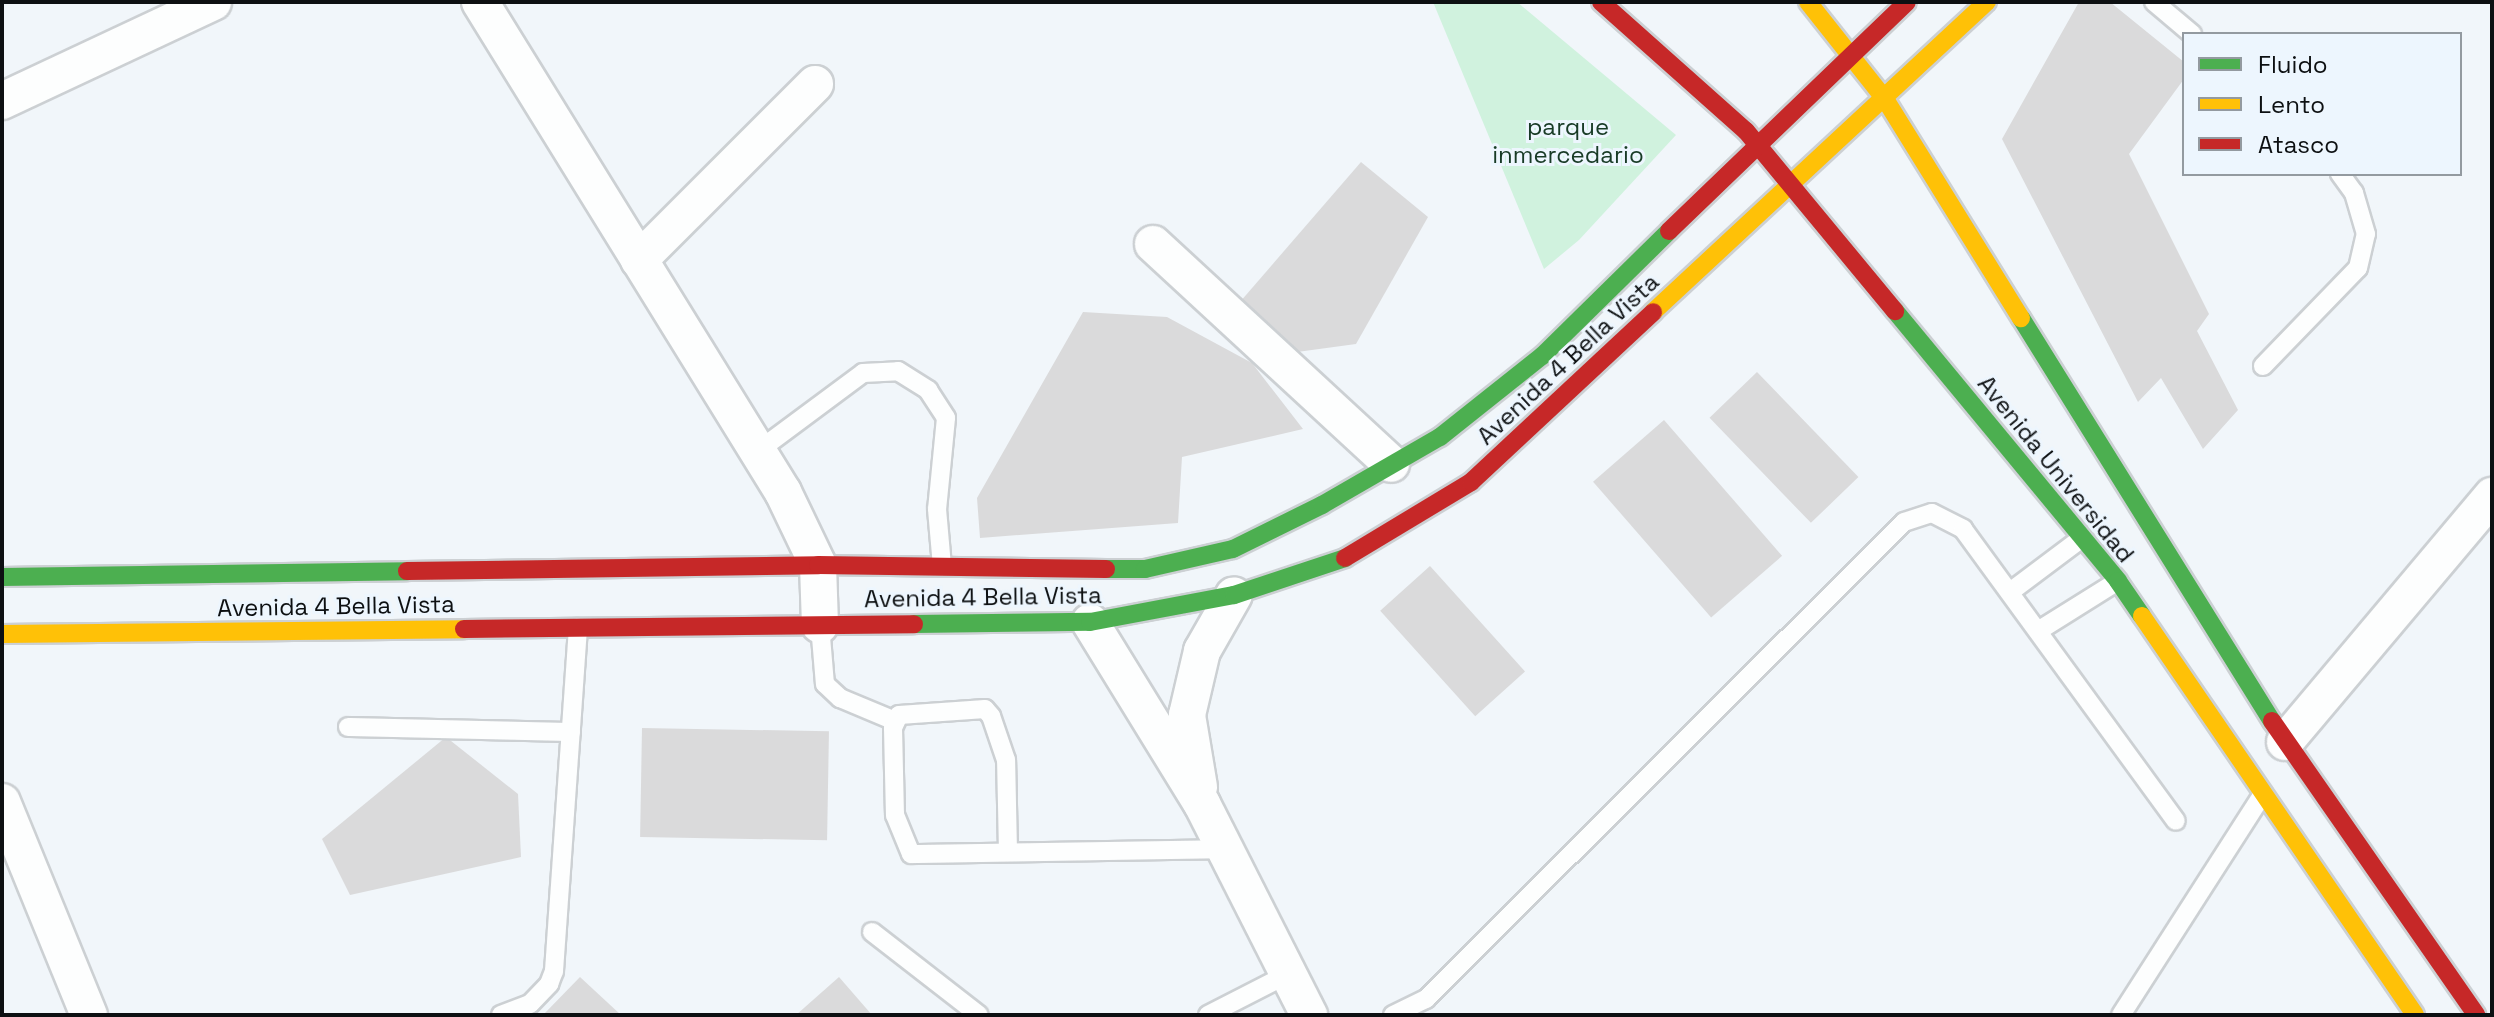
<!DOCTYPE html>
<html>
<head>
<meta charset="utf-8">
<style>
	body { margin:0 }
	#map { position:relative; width:2494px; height:1017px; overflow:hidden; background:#f1f6fa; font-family:"Space Grotesk",sans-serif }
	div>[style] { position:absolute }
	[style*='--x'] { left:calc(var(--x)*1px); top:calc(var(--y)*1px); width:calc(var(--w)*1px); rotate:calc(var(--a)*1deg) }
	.green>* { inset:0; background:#d0f2de }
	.building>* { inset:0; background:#dadadb; transform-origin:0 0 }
	.roads { filter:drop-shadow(2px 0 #ccd0d3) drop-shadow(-2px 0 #ccd0d3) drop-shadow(0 2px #ccd0d3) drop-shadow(0 -2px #ccd0d3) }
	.lane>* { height:18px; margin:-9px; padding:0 9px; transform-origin:9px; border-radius:9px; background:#fdfefe }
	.street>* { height:36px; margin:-18px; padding:0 18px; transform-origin:18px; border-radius:18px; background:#fdfefe }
	.fast>* { height:18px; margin:-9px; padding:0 9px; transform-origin:9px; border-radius:9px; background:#4caf50 }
	.slow>* { height:18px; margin:-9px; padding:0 9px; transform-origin:9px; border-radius:9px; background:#ffc107 }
	.jam>* { height:18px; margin:-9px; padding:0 9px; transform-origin:9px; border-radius:9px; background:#c62828 }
	span { translate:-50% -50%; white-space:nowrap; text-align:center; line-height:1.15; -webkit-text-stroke:6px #edf6fe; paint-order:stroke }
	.park-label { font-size:24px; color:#183b26 }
	.street-label { font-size:24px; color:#0d1012 }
	.frame { position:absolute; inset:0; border:4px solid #0d1012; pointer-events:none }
	.legend { position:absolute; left:2182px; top:32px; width:280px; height:144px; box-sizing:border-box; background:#edf6fe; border:2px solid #939aa0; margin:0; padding:10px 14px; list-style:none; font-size:24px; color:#0d1012 }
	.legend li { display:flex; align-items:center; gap:16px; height:40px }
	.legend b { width:40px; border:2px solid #939aa0 }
</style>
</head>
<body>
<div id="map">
	<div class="green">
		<div style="clip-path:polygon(1433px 2px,1517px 2px,1676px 135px,1579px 240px,1544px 269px)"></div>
	</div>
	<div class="building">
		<div style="clip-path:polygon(2079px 2px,2110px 2px,2184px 62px,2184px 79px,2129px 154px,2209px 314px,2197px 331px,2238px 410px,2203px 449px,2161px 378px,2138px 402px,2002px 139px)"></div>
		<div style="clip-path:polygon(1361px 162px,1428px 217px,1356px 344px,1297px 352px,1233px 310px)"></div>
		<div style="clip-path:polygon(1083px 312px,1167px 317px,1252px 363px,1303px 429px,1182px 457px,1178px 523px,980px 538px,977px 498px)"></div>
		<div style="left:1757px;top:372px;width:146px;height:66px;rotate:46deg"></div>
		<div style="left:1664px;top:420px;width:180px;height:94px;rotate:49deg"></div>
		<div style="left:1430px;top:566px;width:142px;height:67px;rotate:48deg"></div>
		<div style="left:642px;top:728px;width:187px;height:109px;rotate:1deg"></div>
		<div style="clip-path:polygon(446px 737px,518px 794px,521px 857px,350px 895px,322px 839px)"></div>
		<div style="clip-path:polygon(580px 977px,621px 1015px,543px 1015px)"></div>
		<div style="clip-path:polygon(839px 977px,872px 1015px,796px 1015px)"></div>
	</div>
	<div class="roads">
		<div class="lane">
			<div style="--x:2154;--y:2;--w:50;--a:40.1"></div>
			<div style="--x:2263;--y:366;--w:136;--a:-45.9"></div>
			<div style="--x:2358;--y:268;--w:35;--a:-77"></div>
			<div style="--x:2366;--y:234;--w:43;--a:-106.3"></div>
			<div style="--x:2354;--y:193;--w:24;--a:-126"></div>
			<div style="--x:758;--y:451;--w:131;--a:-36.6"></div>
			<div style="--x:863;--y:373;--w:35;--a:-3"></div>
			<div style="--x:898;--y:371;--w:36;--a:32"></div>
			<div style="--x:928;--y:390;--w:33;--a:57"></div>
			<div style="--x:946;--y:418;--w:91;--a:95.6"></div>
			<div style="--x:937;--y:509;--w:57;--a:85"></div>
			<div style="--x:2010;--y:592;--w:90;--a:-36.9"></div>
			<div style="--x:820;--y:625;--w:59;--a:85.2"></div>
			<div style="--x:825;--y:684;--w:21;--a:43"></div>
			<div style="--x:840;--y:698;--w:60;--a:22.7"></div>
			<div style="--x:2038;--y:631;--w:94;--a:-32"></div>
			<div style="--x:348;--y:727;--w:223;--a:1.3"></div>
			<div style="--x:1008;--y:852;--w:92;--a:-91.2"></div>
			<div style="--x:1006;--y:760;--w:46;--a:-108.8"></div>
			<div style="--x:991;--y:716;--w:9;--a:-131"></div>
			<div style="--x:985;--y:709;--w:86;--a:176"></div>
			<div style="--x:899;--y:715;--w:14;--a:115"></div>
			<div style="--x:893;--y:728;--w:87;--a:88.7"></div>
			<div style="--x:895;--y:815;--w:42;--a:67.7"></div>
			<div style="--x:911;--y:854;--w:314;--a:-0.9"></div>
			<div style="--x:872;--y:932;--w:135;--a:37.8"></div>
			<div style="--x:501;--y:1015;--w:31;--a:-21"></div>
			<div style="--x:530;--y:1004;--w:28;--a:-46"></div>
			<div style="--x:549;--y:984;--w:14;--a:-69"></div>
			<div style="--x:554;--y:971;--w:344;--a:-86"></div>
			<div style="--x:1208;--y:1015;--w:90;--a:-27.1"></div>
			<div style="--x:1393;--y:1015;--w:37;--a:-26"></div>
			<div style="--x:1426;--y:999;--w:675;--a:-44.94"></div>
			<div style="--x:1904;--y:522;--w:29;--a:-18"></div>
			<div style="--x:1932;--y:513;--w:35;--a:27"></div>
			<div style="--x:1963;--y:529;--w:361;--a:53.9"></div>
			<div style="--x:2121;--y:1015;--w:263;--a:-57.3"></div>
		</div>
		<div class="street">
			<div style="--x:480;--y:2;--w:576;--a:58.27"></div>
			<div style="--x:783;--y:492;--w:81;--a:64.4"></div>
			<div style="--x:818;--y:565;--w:60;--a:88.1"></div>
			<div style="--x:2;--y:101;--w:233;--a:-25.1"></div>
			<div style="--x:1153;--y:244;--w:324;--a:42.7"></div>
			<div style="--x:639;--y:260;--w:249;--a:-45"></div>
			<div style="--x:1090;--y:622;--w:214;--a:58.4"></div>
			<div style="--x:1202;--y:804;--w:237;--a:63.1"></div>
			<div style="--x:2285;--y:742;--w:322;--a:-49.9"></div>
			<div style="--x:1199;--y:787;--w:73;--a:-99.5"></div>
			<div style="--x:1187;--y:715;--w:66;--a:-76.8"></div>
			<div style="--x:1202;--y:651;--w:64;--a:-60.3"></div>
			<div style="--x:2;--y:802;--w:230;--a:67.8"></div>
		</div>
		<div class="fast">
			<div style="--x:1895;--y:311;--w:350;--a:50.4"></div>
			<div style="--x:2118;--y:581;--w:42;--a:55.6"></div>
			<div style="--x:2021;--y:318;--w:475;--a:58.1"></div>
			<div style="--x:1106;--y:569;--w:39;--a:0"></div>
			<div style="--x:1145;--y:569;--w:90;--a:-12.8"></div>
			<div style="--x:1233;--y:549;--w:99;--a:-26.3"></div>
			<div style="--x:1322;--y:505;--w:136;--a:-30"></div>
			<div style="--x:1440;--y:437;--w:130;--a:-38.5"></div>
			<div style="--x:1542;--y:356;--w:178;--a:-44.5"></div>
			<div style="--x:2;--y:577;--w:405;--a:-0.8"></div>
			<div style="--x:914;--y:624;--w:176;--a:-0.7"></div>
			<div style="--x:1090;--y:622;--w:147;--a:-10.6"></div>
			<div style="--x:1234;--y:595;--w:117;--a:-18.4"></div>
		</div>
		<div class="slow">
			<div style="--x:1808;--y:2;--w:124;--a:51.6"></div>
			<div style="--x:1885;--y:99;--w:258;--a:58.2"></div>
			<div style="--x:1653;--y:312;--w:456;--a:-42.9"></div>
			<div style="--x:2142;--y:616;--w:483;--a:55.6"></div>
			<div style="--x:2;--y:634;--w:462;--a:-0.6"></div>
		</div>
		<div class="jam">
			<div style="--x:1601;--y:2;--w:194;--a:41.7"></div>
			<div style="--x:1746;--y:131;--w:234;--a:50.4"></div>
			<div style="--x:1669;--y:231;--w:330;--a:-43.9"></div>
			<div style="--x:1345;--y:558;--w:147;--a:-31.1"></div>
			<div style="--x:1471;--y:482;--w:249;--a:-43"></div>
			<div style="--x:407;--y:571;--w:411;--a:-0.8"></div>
			<div style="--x:818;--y:565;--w:288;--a:0.8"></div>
			<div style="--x:464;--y:629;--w:450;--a:-0.6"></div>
			<div style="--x:2272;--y:721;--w:358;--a:55.2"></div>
		</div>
	</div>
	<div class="park-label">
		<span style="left:1568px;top:141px">parque<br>inmercedario</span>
	</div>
	<div class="street-label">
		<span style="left:1568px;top:359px;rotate:-43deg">Avenida 4 Bella Vista</span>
		<span style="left:2056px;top:469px;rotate:51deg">Avenida Universidad</span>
		<span style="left:983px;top:597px;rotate:-1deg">Avenida 4 Bella Vista</span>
		<span style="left:336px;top:606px;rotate:-1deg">Avenida 4 Bella Vista</span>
	</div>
	<div class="frame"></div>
	<ul class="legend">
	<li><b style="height:10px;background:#4caf50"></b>Fluido</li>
	<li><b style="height:10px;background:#ffc107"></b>Lento</li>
	<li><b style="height:10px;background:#c62828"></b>Atasco</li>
	</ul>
</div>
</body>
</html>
